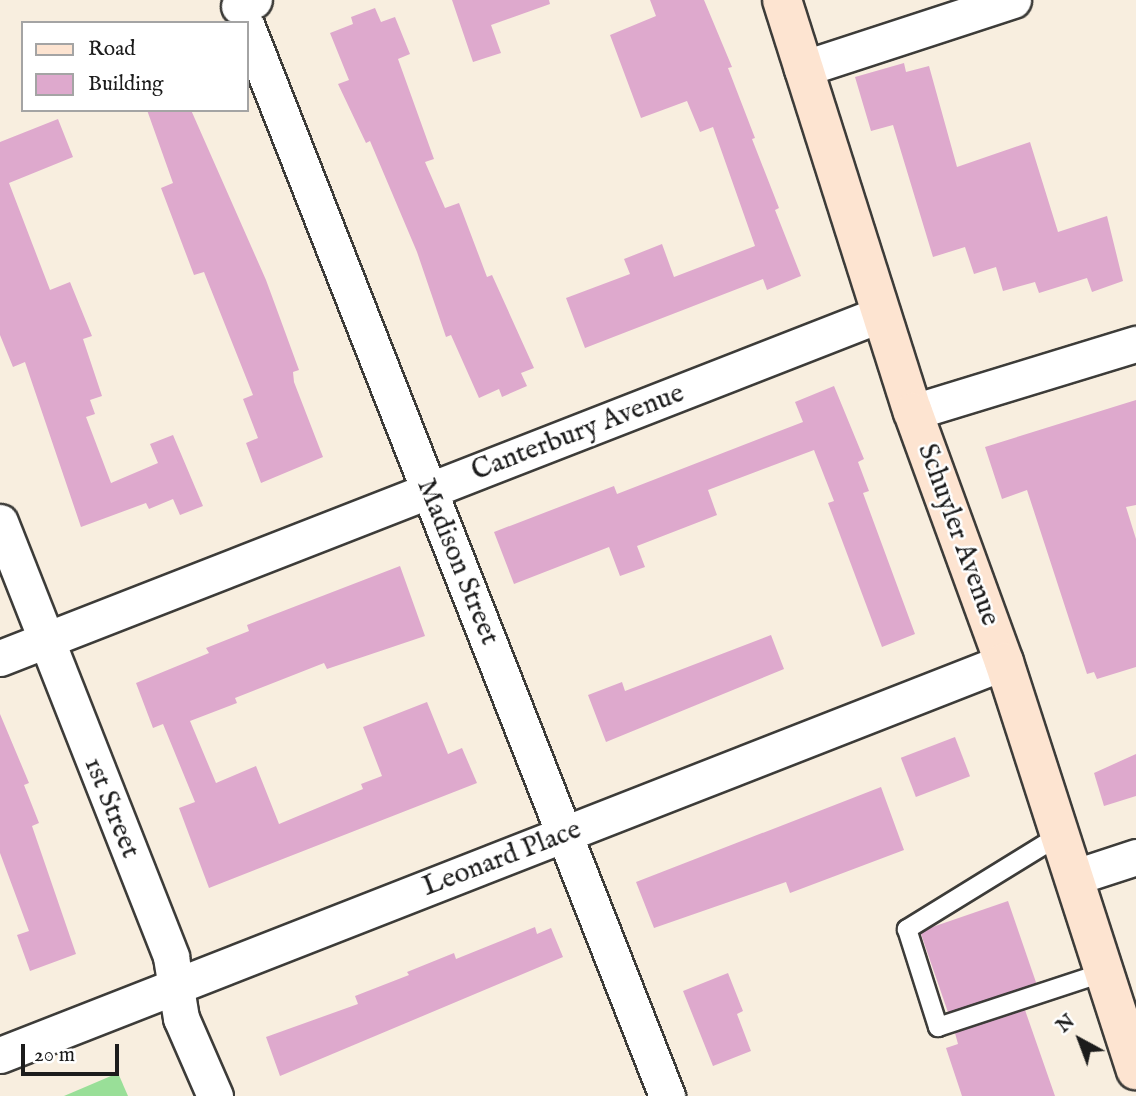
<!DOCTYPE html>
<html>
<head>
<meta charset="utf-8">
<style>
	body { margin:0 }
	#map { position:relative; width:1136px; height:1096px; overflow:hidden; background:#f8eedf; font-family:"IM FELL English",serif }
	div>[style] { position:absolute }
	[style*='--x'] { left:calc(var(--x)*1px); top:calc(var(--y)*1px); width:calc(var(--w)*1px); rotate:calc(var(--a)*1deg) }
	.green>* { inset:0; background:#99df98 }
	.building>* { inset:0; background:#dea9cd; transform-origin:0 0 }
	.roads { filter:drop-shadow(2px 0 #3d3c39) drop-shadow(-2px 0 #3d3c39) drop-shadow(0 2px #3d3c39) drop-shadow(0 -2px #3d3c39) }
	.lane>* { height:18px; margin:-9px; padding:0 9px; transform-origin:9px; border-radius:9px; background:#fff }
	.street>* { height:35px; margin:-17.5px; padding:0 17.5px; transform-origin:17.5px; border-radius:17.5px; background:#fff }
	.secondary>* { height:38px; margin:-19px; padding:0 19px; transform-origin:19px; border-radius:19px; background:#fde4d1 }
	span { translate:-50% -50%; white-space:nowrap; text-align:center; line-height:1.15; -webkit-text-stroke:5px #fff; paint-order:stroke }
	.street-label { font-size:28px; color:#1c1c1c }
	.legend { position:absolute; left:21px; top:21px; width:228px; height:91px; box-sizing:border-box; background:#fff; border:2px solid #a4a4a4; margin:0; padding:9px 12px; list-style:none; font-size:21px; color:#1c1c1c }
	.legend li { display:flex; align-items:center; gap:14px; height:35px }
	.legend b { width:35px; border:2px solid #a4a4a4 }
	.north { position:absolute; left:1045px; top:1005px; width:70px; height:70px; -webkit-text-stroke:5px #fff; paint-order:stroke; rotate:319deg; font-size:19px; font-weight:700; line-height:28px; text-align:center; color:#1c1c1c }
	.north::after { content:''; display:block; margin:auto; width:24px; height:32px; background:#1c1c1c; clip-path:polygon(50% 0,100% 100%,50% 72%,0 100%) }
	.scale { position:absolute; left:21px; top:1044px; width:98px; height:32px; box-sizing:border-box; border:4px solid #1c1c1c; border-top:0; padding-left:9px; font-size:21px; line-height:24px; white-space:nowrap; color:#1c1c1c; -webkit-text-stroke:5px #fff; paint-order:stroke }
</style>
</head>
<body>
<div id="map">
	<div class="green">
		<div style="clip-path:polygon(118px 1073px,128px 1096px,64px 1096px)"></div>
	</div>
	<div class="building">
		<div style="clip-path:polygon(452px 0,549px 0,550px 4px,491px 25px,501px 53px,473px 62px)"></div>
		<div style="clip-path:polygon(650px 0,704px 0,732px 67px,728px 68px,755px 138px,752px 139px,779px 208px,775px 210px,801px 276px,767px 290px,763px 279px,585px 348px,566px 298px,630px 274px,624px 259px,662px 244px,674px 277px,755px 246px,713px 127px,700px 132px,687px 101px,641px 118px,610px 35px,656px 16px)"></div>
		<div style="clip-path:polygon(375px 8px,381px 22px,395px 17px,410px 54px,398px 59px,434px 159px,425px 162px,445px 208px,459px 203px,487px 277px,492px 275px,534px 368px,521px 373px,527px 386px,502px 397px,499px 389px,479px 398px,451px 335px,446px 337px,417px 252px,370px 141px,366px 143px,338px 84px,349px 80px,330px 33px,353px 24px,351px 17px)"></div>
		<div style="clip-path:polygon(904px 63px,906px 72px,929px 66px,957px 167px,1030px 142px,1058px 232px,1107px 216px,1123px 281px,1092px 292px,1087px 278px,1039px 293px,1035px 282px,1003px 291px,996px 267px,974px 274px,965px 247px,933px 257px,893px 125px,871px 131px,855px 77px)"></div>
		<div style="clip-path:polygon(147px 110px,191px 110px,266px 280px,299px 370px,293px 372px,294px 382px,323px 457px,261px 483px,246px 443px,258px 438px,243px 399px,253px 395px,204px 272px,194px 275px,161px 188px,173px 183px)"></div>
		<div style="clip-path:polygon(58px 119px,73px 157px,9px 183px,50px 290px,70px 282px,92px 336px,83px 339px,102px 396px,90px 400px,95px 414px,86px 417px,111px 483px,158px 463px,150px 444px,173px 435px,203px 506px,180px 515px,173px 499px,149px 509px,146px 503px,81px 527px,25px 362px,13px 367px,0 335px,0 142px)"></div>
		<div style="clip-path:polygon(834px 386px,864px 459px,858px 462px,869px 491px,863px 493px,915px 634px,882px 647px,828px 503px,834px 501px,814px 450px,708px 490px,717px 515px,637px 546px,645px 567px,620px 576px,609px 547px,514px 584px,494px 532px,614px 486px,617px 494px,803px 422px,795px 402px)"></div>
		<div style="clip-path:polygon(1136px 400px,1136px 505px,1126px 507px,1136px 539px,1136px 667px,1097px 679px,1094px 672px,1087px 674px,1027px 490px,1002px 499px,985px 447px)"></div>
		<div style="clip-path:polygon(400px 566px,425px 636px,327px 669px,324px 663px,235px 698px,237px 703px,190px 721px,216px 783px,256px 766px,279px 824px,363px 789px,361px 784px,382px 776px,363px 727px,427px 702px,448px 754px,462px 748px,477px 783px,209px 888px,179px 808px,195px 802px,163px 724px,153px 728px,136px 683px,209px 653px,206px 648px,249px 631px,247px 625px)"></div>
		<div style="clip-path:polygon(771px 635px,784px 669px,606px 742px,588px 695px,622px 682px,625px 691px)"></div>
		<div style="clip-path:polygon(0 714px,29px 783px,24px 785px,39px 823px,32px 826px,76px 954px,30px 971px,17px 935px,29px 931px,0 853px)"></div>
		<div style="left:955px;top:737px;width:42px;height:58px;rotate:69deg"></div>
		<div style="clip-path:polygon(1136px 754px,1136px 796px,1104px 806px,1094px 773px)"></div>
		<div style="clip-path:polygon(881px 787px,904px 850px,790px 893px,786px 882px,654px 928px,636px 882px)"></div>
		<div style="left:1008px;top:901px;width:87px;height:93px;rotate:71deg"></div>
		<div style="clip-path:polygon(535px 927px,537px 934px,551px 928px,563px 957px,280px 1076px,266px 1037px,358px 1004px,355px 996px,409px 975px,407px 972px,454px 953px,456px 959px)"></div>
		<div style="clip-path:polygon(728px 973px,743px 1011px,737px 1014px,751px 1051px,713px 1066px,683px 991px)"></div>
		<div style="clip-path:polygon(1025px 1010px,1055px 1096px,962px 1096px,946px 1048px,958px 1044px,955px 1033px)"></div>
	</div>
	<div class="roads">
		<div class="lane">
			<div style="--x:1060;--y:835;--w:180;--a:148.4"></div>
			<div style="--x:907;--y:929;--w:103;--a:72.4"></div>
			<div style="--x:938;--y:1027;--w:176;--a:-18.2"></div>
		</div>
		<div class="street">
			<div style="--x:239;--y:6;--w:16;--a:-22"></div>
			<div style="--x:247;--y:27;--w:1149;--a:68.55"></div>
			<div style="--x:802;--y:69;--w:222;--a:-18.1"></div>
			<div style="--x:913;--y:412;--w:233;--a:-17"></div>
			<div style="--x:0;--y:522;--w:467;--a:68.5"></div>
			<div style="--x:171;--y:957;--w:62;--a:80.7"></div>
			<div style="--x:181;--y:1018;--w:85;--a:66.4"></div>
			<div style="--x:0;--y:658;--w:946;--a:-21.33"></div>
			<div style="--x:1075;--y:877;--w:64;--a:-18.2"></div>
			<div style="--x:0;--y:1055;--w:1078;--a:-21.38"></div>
		</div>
		<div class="secondary">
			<div style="--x:782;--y:0;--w:432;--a:72.4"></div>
			<div style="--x:913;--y:412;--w:266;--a:70"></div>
			<div style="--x:1004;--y:662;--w:429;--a:72.1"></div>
		</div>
	</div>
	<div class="street-label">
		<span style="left:578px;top:433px;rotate:-21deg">Canterbury Avenue</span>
		<span style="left:958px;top:535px;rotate:70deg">Schuyler Avenue</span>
		<span style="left:457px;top:562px;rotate:68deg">Madison Street</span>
		<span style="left:111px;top:808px;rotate:68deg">1st Street</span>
		<span style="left:502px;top:859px;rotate:-21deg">Leonard Place</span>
	</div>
	<ul class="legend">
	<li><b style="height:9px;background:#fde4d1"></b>Road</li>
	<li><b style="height:19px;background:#dea9cd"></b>Building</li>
	</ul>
	<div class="north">N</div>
	<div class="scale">20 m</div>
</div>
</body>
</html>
